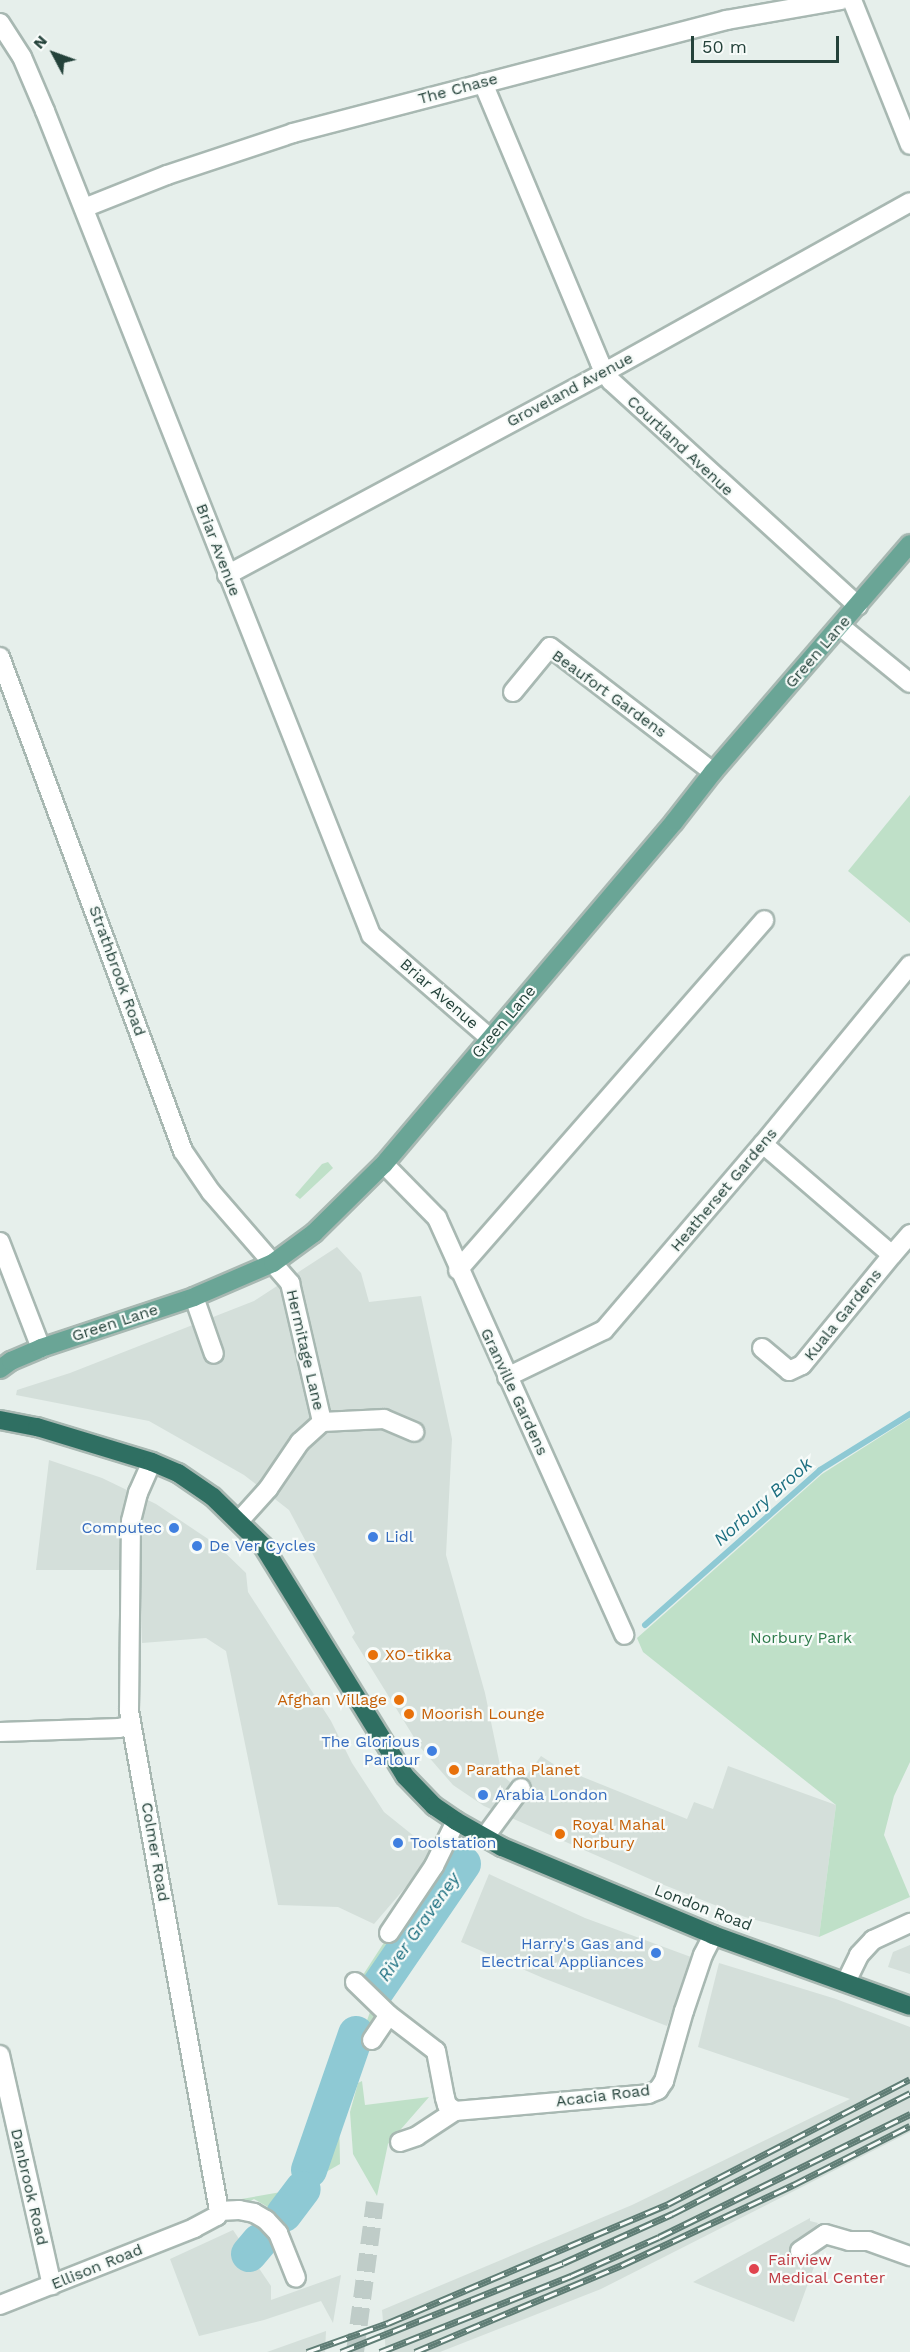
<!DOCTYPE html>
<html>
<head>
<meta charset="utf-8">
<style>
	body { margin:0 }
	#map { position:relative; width:910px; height:2352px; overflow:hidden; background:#e6efeb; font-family:"Work Sans",sans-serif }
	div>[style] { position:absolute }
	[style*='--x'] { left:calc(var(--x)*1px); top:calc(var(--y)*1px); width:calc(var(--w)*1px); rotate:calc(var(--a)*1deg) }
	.built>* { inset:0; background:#d4dfda }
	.green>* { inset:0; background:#bfe0c8 }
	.stream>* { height:6px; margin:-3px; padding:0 3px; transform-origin:3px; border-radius:3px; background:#8ec9d4 }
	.river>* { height:36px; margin:-18px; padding:0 18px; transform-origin:18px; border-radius:18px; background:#8ec9d4 }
	.minor-tunnel>* { height:18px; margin-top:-9px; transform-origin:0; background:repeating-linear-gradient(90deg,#bfccc8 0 18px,transparent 0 27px) }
	.roads { filter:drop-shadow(2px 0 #a8b8b2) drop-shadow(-2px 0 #a8b8b2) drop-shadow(0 2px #a8b8b2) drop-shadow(0 -2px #a8b8b2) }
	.minor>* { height:18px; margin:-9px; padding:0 9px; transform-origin:9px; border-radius:9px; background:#fff }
	.major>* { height:18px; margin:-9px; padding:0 9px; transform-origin:9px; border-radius:9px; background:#6aa596 }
	.highway>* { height:18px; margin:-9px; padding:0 9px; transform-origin:9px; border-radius:9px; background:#2f6f62 }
	.rail>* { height:7px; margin-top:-3.5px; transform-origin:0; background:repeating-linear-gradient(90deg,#f7fbf9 0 14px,#5f7d75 0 28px); box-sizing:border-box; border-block:2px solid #5f7d75 }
	.dots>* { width:16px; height:16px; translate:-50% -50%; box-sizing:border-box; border:3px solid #f7fbf9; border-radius:50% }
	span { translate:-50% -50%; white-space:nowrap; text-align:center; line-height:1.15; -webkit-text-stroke:4.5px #f7fbf9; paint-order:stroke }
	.street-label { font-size:16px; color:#24423a }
	.shop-label { font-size:16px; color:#366cbe }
	.right { translate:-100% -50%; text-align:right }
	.left { translate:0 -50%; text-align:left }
	.park-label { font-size:16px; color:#2d7a4b }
	.food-label { font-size:16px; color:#c56008 }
	.health-label { font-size:16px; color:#be3a42 }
	.water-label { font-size:18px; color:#1c6f80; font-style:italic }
	.north { position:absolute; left:24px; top:24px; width:60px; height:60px; -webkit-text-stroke:4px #f7fbf9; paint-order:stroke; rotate:311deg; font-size:16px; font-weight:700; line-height:24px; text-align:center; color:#24423a }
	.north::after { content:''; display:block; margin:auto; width:21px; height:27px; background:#24423a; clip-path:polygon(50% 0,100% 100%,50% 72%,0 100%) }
	.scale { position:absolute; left:691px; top:36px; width:148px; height:27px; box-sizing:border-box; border:3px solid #24423a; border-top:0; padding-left:8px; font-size:18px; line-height:21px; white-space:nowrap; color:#24423a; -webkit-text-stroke:4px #f7fbf9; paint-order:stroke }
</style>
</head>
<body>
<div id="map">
	<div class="built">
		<div style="clip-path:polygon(337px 1247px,361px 1273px,369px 1302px,421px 1296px,452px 1439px,446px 1555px,485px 1693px,502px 1775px,517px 1788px,541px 1756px,558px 1767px,687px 1819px,694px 1802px,713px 1809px,728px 1766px,836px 1805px,819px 1937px,745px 1917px,659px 1883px,484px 1806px,453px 1785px,420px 1747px,352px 1637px,355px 1633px,289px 1510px,244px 1475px,149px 1421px,16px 1395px,17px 1390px,70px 1373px,254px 1301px)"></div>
		<div style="clip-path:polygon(49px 1460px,102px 1478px,156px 1504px,217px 1545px,246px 1573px,248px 1592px,331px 1721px,352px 1763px,384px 1812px,435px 1853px,374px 1924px,338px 1907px,278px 1905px,226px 1651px,206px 1638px,142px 1643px,139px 1570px,36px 1570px)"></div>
		<div style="clip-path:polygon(489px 1874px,585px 1918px,691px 1957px,667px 2026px,543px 1978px,461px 1942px)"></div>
		<div style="clip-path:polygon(910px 1945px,910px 1974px,888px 1967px,893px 1952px)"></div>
		<div style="clip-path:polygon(719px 1963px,836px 1999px,910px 2027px,910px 2132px,601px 2289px,440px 2352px,386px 2352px,382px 2310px,632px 2205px,850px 2099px,698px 2047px)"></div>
		<div style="clip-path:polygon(810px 2218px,810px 2221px,818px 2223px,814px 2231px,822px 2245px,794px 2322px,693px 2282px)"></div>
		<div style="clip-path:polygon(233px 2230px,271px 2286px,271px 2300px,341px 2275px,333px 2323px,321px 2301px,264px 2320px,199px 2336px,170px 2259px)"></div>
		<div style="clip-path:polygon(326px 2331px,325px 2352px,267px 2352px)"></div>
	</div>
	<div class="green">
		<div style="clip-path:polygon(910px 795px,910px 923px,848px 871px)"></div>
		<div style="clip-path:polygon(328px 1162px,333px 1168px,300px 1199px,295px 1195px,322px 1164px)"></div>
		<div style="clip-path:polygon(910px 1418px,910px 1762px,894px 1796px,884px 1835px,910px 1897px,819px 1937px,836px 1805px,643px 1652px,637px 1638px,822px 1474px)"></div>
		<div style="clip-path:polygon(407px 1939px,375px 1988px,361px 1978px,385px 1941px)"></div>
		<div style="clip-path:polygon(370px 2012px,380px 2019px,366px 2040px,339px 2113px,340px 2164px,326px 2172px,313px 2174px)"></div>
		<div style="clip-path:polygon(362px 2081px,365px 2105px,429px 2097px,388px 2144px,377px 2196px,353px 2154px,350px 2112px,358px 2083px)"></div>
		<div style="clip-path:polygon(298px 2189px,280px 2214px,254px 2199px,246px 2204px,236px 2200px)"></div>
	</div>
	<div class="stream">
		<div style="--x:645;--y:1625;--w:234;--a:-41.5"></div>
		<div style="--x:820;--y:1470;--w:106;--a:-31.9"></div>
	</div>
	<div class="river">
		<div style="--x:376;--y:1991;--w:154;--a:-55.6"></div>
		<div style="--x:309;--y:2170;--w:144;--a:-70.9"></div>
		<div style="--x:284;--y:2214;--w:31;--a:-53"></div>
		<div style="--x:249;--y:2254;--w:16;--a:-50"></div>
	</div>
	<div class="minor-tunnel">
		<div style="--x:355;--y:2352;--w:151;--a:-82.4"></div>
	</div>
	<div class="roads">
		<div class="minor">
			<div style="--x:852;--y:0;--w:156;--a:68.2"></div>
			<div style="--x:0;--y:23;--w:40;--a:57.1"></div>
			<div style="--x:22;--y:57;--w:59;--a:66.9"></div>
			<div style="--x:45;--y:111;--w:886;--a:68.41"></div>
			<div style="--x:371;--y:935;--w:157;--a:40.9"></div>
			<div style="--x:483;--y:83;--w:303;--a:67.3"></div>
			<div style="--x:600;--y:363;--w:21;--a:59"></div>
			<div style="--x:611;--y:381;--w:334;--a:42.3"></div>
			<div style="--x:84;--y:208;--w:89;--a:-21.7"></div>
			<div style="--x:167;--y:175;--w:133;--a:-18.4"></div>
			<div style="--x:293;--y:133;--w:448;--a:-14.6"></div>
			<div style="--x:726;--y:20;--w:117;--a:-9.9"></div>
			<div style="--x:227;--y:575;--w:429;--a:-28.2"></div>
			<div style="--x:605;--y:372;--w:349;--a:-29.1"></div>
			<div style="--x:840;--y:626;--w:90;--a:39.2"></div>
			<div style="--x:0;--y:657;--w:527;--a:69.67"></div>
			<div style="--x:183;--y:1151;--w:50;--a:55.7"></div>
			<div style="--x:211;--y:1192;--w:121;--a:49"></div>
			<div style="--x:290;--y:1283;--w:143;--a:77"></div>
			<div style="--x:513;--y:692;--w:58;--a:-50.6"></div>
			<div style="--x:550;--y:647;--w:205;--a:37.5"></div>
			<div style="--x:763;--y:1144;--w:170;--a:40.7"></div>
			<div style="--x:892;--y:1255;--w:28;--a:-49"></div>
			<div style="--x:384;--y:1164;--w:76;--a:45.5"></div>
			<div style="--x:437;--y:1218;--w:457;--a:65.8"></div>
			<div style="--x:0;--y:1242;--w:114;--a:68.9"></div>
			<div style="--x:458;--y:1270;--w:465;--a:-48.8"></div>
			<div style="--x:194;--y:1297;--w:60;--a:70.7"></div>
			<div style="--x:762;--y:1348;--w:35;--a:40"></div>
			<div style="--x:789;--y:1371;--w:14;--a:-25"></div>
			<div style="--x:802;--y:1365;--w:142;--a:-50.7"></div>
			<div style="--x:507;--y:1377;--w:108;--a:-25.9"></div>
			<div style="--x:604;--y:1330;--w:245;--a:-49.5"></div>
			<div style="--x:763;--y:1144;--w:232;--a:-50.6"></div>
			<div style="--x:322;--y:1422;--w:62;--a:-2.8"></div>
			<div style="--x:384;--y:1419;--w:33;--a:23"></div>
			<div style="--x:240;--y:1520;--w:42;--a:-47.9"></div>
			<div style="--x:268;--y:1489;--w:57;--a:-55.8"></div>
			<div style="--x:300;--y:1442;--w:30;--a:-42"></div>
			<div style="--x:0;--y:1732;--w:119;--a:-1.9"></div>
			<div style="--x:119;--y:1728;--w:12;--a:-14"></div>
			<div style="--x:484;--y:1838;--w:62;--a:-53.5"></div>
			<div style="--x:389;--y:1933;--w:81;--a:-56.1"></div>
			<div style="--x:434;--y:1866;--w:50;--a:-63.9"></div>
			<div style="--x:355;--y:1982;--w:47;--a:44.1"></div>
			<div style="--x:389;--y:2015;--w:59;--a:37.5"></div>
			<div style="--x:436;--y:2051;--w:48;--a:79.2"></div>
			<div style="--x:445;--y:2098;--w:7;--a:74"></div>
			<div style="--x:447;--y:2105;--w:10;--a:37"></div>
			<div style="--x:846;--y:1982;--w:30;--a:-64"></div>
			<div style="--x:859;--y:1955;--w:21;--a:-47"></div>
			<div style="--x:873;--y:1940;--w:41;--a:-24.7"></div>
			<div style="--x:372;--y:2040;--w:30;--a:-56"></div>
			<div style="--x:0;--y:2055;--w:236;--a:77.3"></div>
			<div style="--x:400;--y:2142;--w:18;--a:-19"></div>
			<div style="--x:417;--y:2136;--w:45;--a:-33.3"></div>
			<div style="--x:455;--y:2111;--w:194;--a:-5"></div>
			<div style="--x:648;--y:2094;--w:11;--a:-22"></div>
			<div style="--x:658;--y:2090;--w:11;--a:-56"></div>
			<div style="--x:664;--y:2081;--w:73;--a:-74.1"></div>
			<div style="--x:684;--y:2011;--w:59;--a:-71.3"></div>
			<div style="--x:703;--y:1955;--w:22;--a:-63"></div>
			<div style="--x:219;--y:2211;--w:20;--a:-3"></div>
			<div style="--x:239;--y:2210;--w:15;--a:11"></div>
			<div style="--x:254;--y:2213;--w:14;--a:30"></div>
			<div style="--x:266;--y:2220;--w:18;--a:47"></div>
			<div style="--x:278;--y:2233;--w:48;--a:68.2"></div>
			<div style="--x:800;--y:2251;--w:30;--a:-34"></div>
			<div style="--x:825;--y:2234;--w:25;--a:16"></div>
			<div style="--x:849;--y:2241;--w:19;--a:0"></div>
			<div style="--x:868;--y:2241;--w:45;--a:19.7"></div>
			<div style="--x:0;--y:2305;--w:209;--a:-21.6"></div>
			<div style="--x:194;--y:2228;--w:26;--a:-28"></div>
			<div style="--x:217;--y:2216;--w:5;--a:-68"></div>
			<div style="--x:219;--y:2211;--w:508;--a:-100.2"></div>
			<div style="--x:129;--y:1711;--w:190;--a:-89.4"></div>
			<div style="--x:131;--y:1521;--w:29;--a:-76"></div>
			<div style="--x:138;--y:1493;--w:34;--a:-66"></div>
		</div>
		<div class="major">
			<div style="--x:0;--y:1369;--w:14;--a:-36"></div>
			<div style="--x:11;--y:1361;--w:33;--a:-23"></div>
			<div style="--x:41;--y:1348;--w:161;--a:-18.4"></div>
			<div style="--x:194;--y:1297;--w:86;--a:-23.3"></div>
			<div style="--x:273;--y:1263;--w:51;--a:-36.2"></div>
			<div style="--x:314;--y:1233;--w:98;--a:-44.6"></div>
			<div style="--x:384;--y:1164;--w:448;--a:-49.7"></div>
			<div style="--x:674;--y:822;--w:63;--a:-52"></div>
			<div style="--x:713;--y:772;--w:301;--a:-49.2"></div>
		</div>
		<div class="highway">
			<div style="--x:0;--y:1420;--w:38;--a:11"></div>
			<div style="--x:37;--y:1427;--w:120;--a:16.9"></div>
			<div style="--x:152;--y:1462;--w:28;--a:23"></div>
			<div style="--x:178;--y:1473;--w:42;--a:34.4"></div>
			<div style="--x:213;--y:1497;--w:70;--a:44.4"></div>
			<div style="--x:263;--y:1546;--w:270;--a:58.3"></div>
			<div style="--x:405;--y:1776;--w:42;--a:46"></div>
			<div style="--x:434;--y:1806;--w:27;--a:34"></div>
			<div style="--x:456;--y:1821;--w:53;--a:29.5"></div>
			<div style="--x:502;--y:1847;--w:229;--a:22.6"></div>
			<div style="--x:713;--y:1935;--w:209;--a:19.8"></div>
		</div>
	</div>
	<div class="rail">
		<div style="--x:307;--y:2352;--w:86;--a:-19.7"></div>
		<div style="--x:388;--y:2323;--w:304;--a:-23"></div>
		<div style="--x:668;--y:2204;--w:272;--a:-27.3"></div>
		<div style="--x:341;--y:2352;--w:239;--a:-21.8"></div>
		<div style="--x:563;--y:2263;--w:120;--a:-24.2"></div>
		<div style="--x:672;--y:2214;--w:267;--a:-26.9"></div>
		<div style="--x:380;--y:2352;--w:206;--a:-21.7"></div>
		<div style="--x:571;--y:2276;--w:96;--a:-23.9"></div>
		<div style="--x:659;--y:2237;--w:280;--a:-26.1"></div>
		<div style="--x:415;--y:2352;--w:225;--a:-22.8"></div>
		<div style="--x:622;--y:2265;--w:189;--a:-25.1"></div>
		<div style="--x:793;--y:2185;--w:131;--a:-26.8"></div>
	</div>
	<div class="dots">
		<div style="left:174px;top:1528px;background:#3f7fe0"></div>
		<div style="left:373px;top:1537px;background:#3f7fe0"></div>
		<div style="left:197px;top:1546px;background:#3f7fe0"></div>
		<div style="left:373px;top:1655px;background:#e8710a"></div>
		<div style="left:399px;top:1700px;background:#e8710a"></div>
		<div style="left:409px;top:1714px;background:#e8710a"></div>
		<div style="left:432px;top:1751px;background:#3f7fe0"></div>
		<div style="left:454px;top:1770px;background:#e8710a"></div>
		<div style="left:483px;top:1795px;background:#3f7fe0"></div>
		<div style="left:560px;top:1834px;background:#e8710a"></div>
		<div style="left:398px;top:1843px;background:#3f7fe0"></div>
		<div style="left:656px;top:1953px;background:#3f7fe0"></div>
		<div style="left:754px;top:2269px;background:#e0444e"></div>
	</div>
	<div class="street-label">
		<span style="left:458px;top:89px;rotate:-15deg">The Chase</span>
		<span style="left:570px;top:390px;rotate:-28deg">Groveland Avenue</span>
		<span style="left:680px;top:446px;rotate:43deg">Courtland Avenue</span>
		<span style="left:218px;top:550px;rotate:69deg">Briar Avenue</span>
		<span style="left:818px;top:652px;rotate:-49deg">Green Lane</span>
		<span style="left:609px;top:694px;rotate:36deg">Beaufort Gardens</span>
		<span style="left:117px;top:971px;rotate:70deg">Strathbrook Road</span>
		<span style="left:439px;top:994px;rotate:41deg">Briar Avenue</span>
		<span style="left:504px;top:1022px;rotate:-50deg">Green Lane</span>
		<span style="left:724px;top:1190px;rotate:-50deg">Heatherset Gardens</span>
		<span style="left:843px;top:1315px;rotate:-51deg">Kuala Gardens</span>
		<span style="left:115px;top:1323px;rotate:-18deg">Green Lane</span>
		<span style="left:305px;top:1350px;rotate:77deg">Hermitage Lane</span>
		<span style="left:514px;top:1392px;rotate:65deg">Granville Gardens</span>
		<span style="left:155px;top:1852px;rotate:80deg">Colmer Road</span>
		<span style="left:703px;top:1908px;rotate:21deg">London Road</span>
		<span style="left:603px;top:2096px;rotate:-7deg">Acacia Road</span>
		<span style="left:29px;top:2187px;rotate:77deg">Danbrook Road</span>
		<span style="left:97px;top:2267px;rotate:-22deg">Ellison Road</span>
	</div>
	<div class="shop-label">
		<span class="right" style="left:162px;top:1528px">Computec</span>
		<span class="left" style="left:385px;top:1537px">Lidl</span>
		<span class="left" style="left:209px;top:1546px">De Ver Cycles</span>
		<span class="right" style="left:420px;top:1751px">The Glorious<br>Parlour</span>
		<span class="left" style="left:495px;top:1795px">Arabia London</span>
		<span class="left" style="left:410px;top:1843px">Toolstation</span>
		<span class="right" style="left:644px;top:1953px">Harry's Gas and<br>Electrical Appliances</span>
	</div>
	<div class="park-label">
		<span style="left:801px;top:1638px">Norbury Park</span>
	</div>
	<div class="food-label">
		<span class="left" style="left:385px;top:1655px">XO-tikka</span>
		<span class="right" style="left:387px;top:1700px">Afghan Village</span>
		<span class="left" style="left:421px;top:1714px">Moorish Lounge</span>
		<span class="left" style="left:466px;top:1770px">Paratha Planet</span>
		<span class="left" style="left:572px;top:1834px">Royal Mahal<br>Norbury</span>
	</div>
	<div class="health-label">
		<span class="left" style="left:768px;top:2269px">Fairview<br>Medical Center</span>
	</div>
	<div class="water-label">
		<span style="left:763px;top:1502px;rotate:-41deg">Norbury Brook</span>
		<span style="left:419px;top:1927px;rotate:-55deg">River Graveney</span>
	</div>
	<div class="north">N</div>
	<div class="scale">50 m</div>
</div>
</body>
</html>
